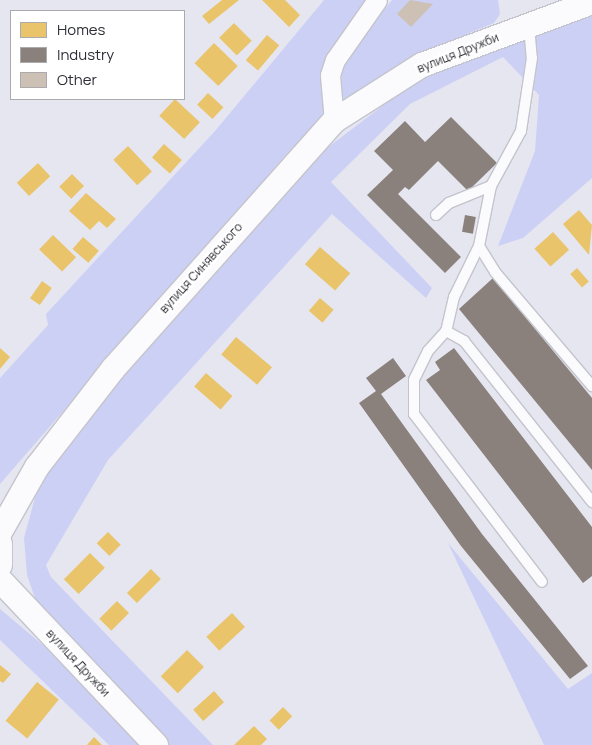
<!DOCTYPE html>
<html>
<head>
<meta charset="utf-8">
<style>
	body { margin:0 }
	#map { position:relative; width:592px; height:745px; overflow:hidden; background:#e6e6f1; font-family:Manrope,sans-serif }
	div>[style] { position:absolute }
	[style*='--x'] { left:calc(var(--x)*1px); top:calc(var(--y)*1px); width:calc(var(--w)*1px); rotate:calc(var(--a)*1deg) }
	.green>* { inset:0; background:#cdd0f5 }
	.homes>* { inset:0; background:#e9c46a; transform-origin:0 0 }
	.industry>* { inset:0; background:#8a817c; transform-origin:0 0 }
	.building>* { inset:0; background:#cdc1b6 }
	.roads { filter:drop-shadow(1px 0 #c3c4cc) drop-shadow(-1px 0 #c3c4cc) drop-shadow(0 1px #c3c4cc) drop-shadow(0 -1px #c3c4cc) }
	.service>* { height:10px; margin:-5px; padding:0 5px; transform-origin:5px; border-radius:5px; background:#fbfbfd }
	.minor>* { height:19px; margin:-9.5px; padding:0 9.5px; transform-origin:9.5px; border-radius:9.5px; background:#fbfbfd }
	.tertiary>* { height:24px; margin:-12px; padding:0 12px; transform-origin:12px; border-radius:12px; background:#fbfbfd }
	span { translate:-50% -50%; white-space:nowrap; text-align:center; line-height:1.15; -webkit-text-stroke:5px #fff; paint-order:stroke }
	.street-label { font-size:12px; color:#2d2e35 }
	.legend { position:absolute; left:10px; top:10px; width:175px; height:90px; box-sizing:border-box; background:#fff; border:1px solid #ababae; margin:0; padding:6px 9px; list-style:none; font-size:15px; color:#2d2e35 }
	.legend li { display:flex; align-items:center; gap:10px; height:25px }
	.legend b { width:25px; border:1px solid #ababae }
</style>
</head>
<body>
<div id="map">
	<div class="green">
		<div style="clip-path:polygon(324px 0,368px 0,319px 122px,308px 137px,290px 150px,0 484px,0 378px,48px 325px,46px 314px,215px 131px)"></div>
		<div style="clip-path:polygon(392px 0,498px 0,500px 14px,494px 23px,428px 50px,342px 103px,342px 63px)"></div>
		<div style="clip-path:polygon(592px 13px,592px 178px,523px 238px,498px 246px,535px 151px,539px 95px,503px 57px,410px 104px,331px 182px,432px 288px,426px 298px,332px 214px,108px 460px,46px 565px,51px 577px,213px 745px,167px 745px,38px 607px,27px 575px,24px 538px,39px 483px,69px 439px,323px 151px,414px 82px)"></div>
		<div style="clip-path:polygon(448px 543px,568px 689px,592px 673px,592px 745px,544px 745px)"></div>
		<div style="clip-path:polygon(0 609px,43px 645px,139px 745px,109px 745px,0 640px)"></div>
	</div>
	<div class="homes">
		<div style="clip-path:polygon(222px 0,239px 0,209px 24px,202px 16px)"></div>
		<div style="clip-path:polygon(262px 0,285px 0,300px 15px,289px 27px)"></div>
		<div style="left:234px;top:23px;width:25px;height:21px;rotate:45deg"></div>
		<div style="left:267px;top:35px;width:16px;height:33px;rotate:40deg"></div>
		<div style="left:214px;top:43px;width:33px;height:28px;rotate:44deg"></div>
		<div style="left:208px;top:93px;width:21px;height:16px;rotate:43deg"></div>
		<div style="left:175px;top:99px;width:34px;height:23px;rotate:43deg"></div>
		<div style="left:164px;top:144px;width:24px;height:18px;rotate:42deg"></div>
		<div style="left:128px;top:146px;width:35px;height:20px;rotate:47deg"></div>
		<div style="left:38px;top:163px;width:18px;height:29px;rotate:47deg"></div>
		<div style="left:72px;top:174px;width:17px;height:18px;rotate:45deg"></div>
		<div style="clip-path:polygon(86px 193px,116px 219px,107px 228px,99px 221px,90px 230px,69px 211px)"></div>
		<div style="clip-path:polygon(579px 210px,592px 225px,589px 255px,563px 224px)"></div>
		<div style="left:553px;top:232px;width:24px;height:25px;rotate:48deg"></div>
		<div style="left:53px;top:235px;width:32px;height:20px;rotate:44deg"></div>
		<div style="left:83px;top:237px;width:21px;height:16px;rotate:41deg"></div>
		<div style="left:320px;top:247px;width:40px;height:23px;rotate:41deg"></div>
		<div style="left:577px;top:268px;width:18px;height:9px;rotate:49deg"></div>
		<div style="left:42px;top:281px;width:12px;height:21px;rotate:35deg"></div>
		<div style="left:320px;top:298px;width:18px;height:17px;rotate:41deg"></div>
		<div style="left:236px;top:337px;width:47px;height:23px;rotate:40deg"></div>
		<div style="clip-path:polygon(0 348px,10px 357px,0 369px)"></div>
		<div style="left:206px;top:373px;width:35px;height:18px;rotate:41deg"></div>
		<div style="left:108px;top:532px;width:18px;height:16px;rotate:45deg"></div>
		<div style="left:90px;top:553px;width:21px;height:37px;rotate:45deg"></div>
		<div style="left:151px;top:569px;width:14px;height:34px;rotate:45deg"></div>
		<div style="left:117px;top:601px;width:17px;height:25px;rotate:45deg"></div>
		<div style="left:232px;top:613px;width:19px;height:35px;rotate:47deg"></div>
		<div style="left:187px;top:650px;width:24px;height:37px;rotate:45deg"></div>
		<div style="clip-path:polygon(0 665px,11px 674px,3px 683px,0 681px)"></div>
		<div style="left:37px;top:682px;width:28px;height:50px;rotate:39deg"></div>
		<div style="left:214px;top:691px;width:15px;height:28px;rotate:48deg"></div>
		<div style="left:283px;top:707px;width:13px;height:19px;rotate:45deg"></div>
		<div style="clip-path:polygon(254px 726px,267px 739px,261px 745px,234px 745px)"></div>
		<div style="clip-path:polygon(94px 737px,102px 745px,87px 745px)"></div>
	</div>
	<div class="industry">
		<div style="clip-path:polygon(451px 117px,497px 163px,468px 191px,438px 161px,409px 190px,405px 187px,398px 194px,461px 257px,445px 273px,367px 195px,393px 170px,374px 151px,405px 121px,425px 142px)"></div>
		<div style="left:465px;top:215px;width:11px;height:17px;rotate:10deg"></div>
		<div style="clip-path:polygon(493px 278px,592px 398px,592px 470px,459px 309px)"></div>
		<div style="clip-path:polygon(454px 348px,592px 527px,592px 576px,583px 583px,426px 380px,440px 370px,435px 362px)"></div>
		<div style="clip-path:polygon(393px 358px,406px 376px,381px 394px,482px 534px,588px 666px,570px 679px,461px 546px,359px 403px,376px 391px,366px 378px)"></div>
	</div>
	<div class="building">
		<div style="clip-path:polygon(410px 0,433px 4px,411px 27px,397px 14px)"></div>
	</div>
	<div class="roads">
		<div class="service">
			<div style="--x:529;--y:26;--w:32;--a:85"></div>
			<div style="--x:532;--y:58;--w:74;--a:98.6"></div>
			<div style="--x:521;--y:131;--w:63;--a:118.6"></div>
			<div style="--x:491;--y:186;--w:61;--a:101.3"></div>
			<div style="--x:479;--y:246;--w:57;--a:116.1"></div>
			<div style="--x:454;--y:297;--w:35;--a:103"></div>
			<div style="--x:446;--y:331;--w:27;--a:132"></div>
			<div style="--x:428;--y:351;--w:32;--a:116"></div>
			<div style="--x:414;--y:380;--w:34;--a:90"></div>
			<div style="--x:414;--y:414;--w:211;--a:52.7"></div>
			<div style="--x:436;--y:215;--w:18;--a:-43"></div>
			<div style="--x:449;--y:203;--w:45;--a:-22"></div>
			<div style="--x:479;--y:246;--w:31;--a:58"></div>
			<div style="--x:495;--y:272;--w:150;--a:49.6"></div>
			<div style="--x:446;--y:331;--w:21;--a:29"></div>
			<div style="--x:464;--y:341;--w:206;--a:51.5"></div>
		</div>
		<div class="minor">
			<div style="--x:334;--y:121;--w:46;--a:-95"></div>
			<div style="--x:330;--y:75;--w:16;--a:-72"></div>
			<div style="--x:335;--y:60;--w:73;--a:-55"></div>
		</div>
		<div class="tertiary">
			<div style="--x:0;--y:532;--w:75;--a:-60.4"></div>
			<div style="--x:37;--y:467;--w:124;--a:-52.2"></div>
			<div style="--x:113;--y:369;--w:332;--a:-48.3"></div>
			<div style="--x:334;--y:121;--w:104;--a:-32.5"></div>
			<div style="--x:422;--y:65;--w:181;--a:-20.3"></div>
			<div style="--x:0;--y:544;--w:21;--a:90"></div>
			<div style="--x:0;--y:580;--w:227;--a:46.6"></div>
		</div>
	</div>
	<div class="street-label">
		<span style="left:458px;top:53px;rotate:-22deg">вулиця Дружби</span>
		<span style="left:201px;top:268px;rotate:-48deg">вулиця Синявського</span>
		<span style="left:78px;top:663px;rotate:47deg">вулиця Дружби</span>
	</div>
	<ul class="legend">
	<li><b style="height:14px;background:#e9c46a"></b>Homes</li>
	<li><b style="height:14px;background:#8a817c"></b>Industry</li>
	<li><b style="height:14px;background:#cdc1b6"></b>Other</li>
	</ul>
</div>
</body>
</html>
